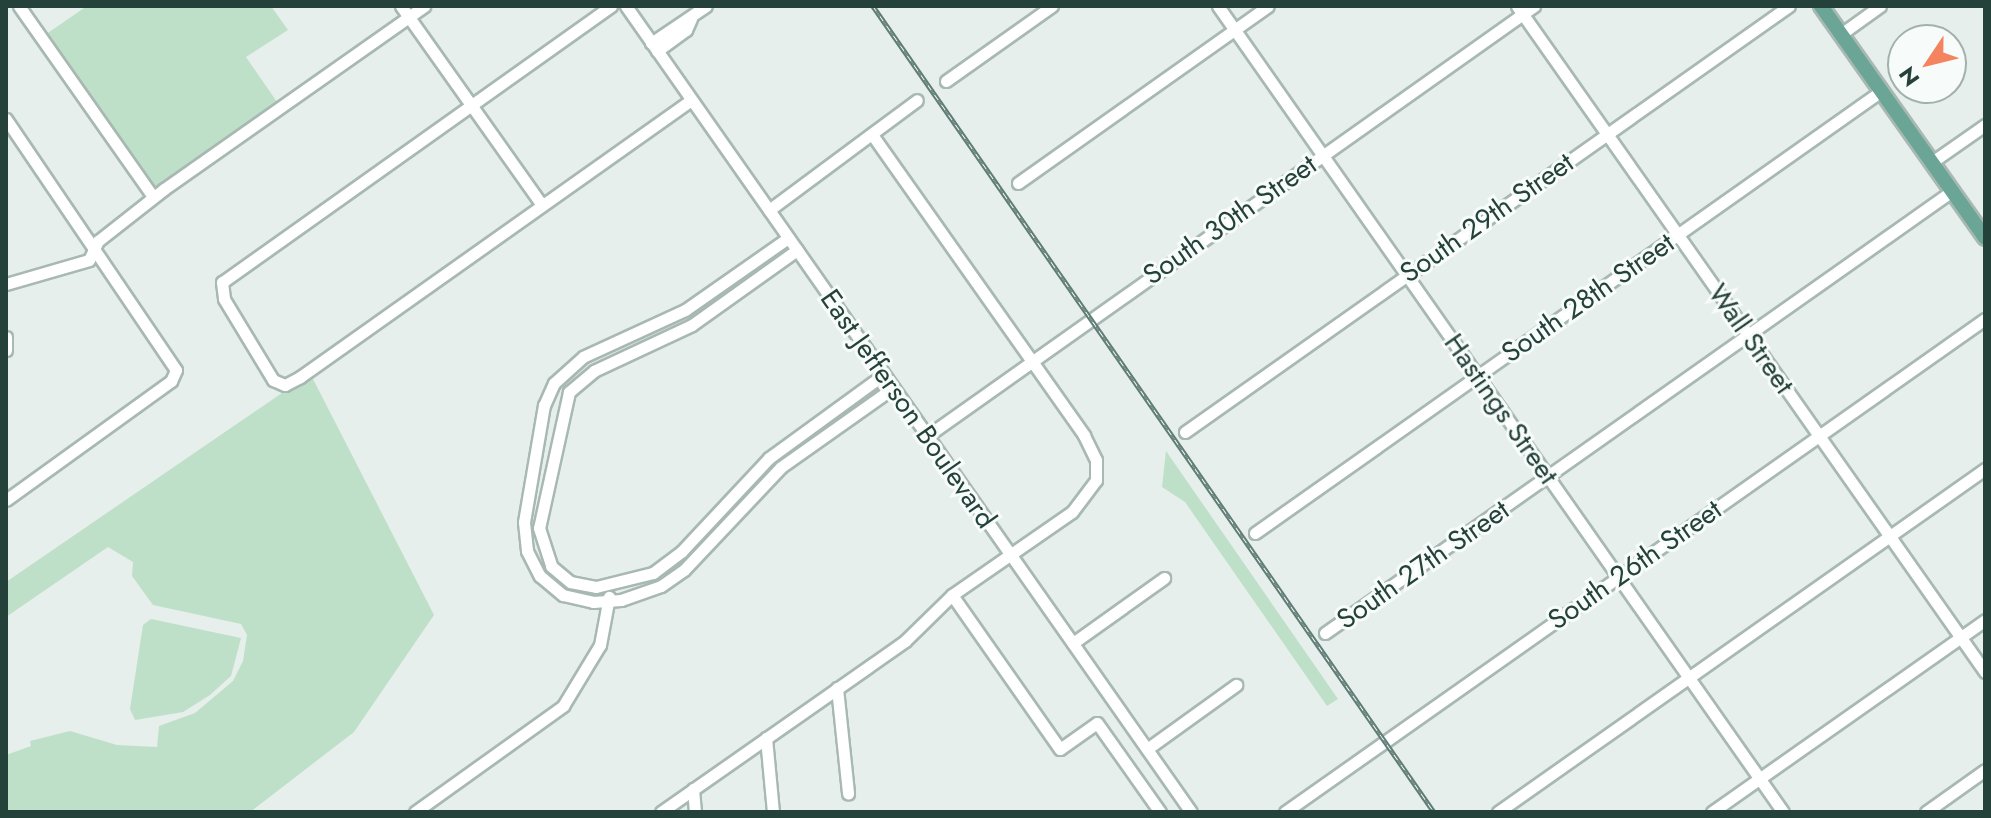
<!DOCTYPE html>
<html>
<head>
<meta charset="utf-8">
<style>
	body { margin:0 }
	#map { position:relative; width:1991px; height:818px; overflow:hidden; background:#e6efeb; font-family:Jost,sans-serif }
	div>[style] { position:absolute }
	[style*='--x'] { left:calc(var(--x)*1px); top:calc(var(--y)*1px); width:calc(var(--w)*1px); rotate:calc(var(--a)*1deg) }
	.green>* { inset:0; background:#bfe0c8 }
	.roads { filter:drop-shadow(2px 0 #a8b8b2) drop-shadow(-2px 0 #a8b8b2) drop-shadow(0 2px #a8b8b2) drop-shadow(0 -2px #a8b8b2) }
	.minor>* { height:11px; margin:-5.5px; padding:0 5.5px; transform-origin:5.5px; border-radius:5.5px; background:#fff }
	.major>* { height:14px; margin:-7px; padding:0 7px; transform-origin:7px; border-radius:7px; background:#6aa596 }
	.rail>* { height:5px; margin-top:-2.5px; transform-origin:0; background:repeating-linear-gradient(90deg,#f7fbf9 0 6px,#5f7d75 0 12px); box-sizing:border-box; border-block:2px solid #5f7d75 }
	span { translate:-50% -50%; white-space:nowrap; text-align:center; line-height:1.15; -webkit-text-stroke:6px #f7fbf9; paint-order:stroke }
	.street-label { font-size:28px; color:#24423a }
	.frame { position:absolute; inset:0; border:8px solid #24423a; pointer-events:none }
	.north { position:absolute; left:1887px; top:24px; width:80px; height:80px; box-sizing:border-box; background:#f7fbf9; border:2px solid #a3b1ad; border-radius:50%; rotate:235deg; font-size:22px; font-weight:700; line-height:32px; text-align:center; color:#24423a }
	.north::after { content:''; display:block; margin:auto; width:28px; height:36px; background:#f4845f; clip-path:polygon(50% 0,100% 100%,50% 72%,0 100%) }
</style>
</head>
<body>
<div id="map">
	<div class="green">
		<div style="clip-path:polygon(87px 6px,271px 6px,288px 30px,246px 57px,277px 102px,152px 191px,42px 37px)"></div>
		<div style="clip-path:polygon(313px 379px,434px 615px,354px 732px,250px 812px,6px 812px,6px 755px,31px 746px,30px 741px,70px 731px,117px 745px,157px 747px,159px 726px,195px 713px,233px 681px,243px 661px,247px 635px,241px 624px,153px 605px,132px 576px,133px 562px,108px 547px,6px 617px,6px 582px,282px 393px)"></div>
		<div style="clip-path:polygon(1166px 451px,1338px 699px,1327px 706px,1185px 502px,1162px 487px)"></div>
		<div style="clip-path:polygon(151px 619px,241px 638px,231px 676px,210px 695px,183px 712px,135px 720px,130px 709px,143px 625px)"></div>
	</div>
	<div class="roads">
		<div class="minor">
			<div style="--x:19;--y:6;--w:233;--a:54.9"></div>
			<div style="--x:401;--y:6;--w:244;--a:54.7"></div>
			<div style="--x:611;--y:6;--w:477;--a:144.6"></div>
			<div style="--x:222;--y:282;--w:17;--a:83"></div>
			<div style="--x:224;--y:299;--w:95;--a:58.8"></div>
			<div style="--x:273;--y:380;--w:13;--a:23"></div>
			<div style="--x:285;--y:385;--w:17;--a:-28"></div>
			<div style="--x:300;--y:377;--w:479;--a:-35.3"></div>
			<div style="--x:626;--y:6;--w:984;--a:54.97"></div>
			<div style="--x:1218;--y:6;--w:984;--a:54.97"></div>
			<div style="--x:1517;--y:6;--w:814;--a:54.9"></div>
			<div style="--x:1841;--y:34;--w:48;--a:-35.7"></div>
			<div style="--x:651;--y:43;--w:66;--a:-33.9"></div>
			<div style="--x:657;--y:51;--w:36;--a:-36"></div>
			<div style="--x:686;--y:30;--w:12;--a:-66"></div>
			<div style="--x:946;--y:81;--w:130;--a:-35.3"></div>
			<div style="--x:6;--y:119;--w:303;--a:55.9"></div>
			<div style="--x:176;--y:370;--w:12;--a:114"></div>
			<div style="--x:171;--y:381;--w:203;--a:144.2"></div>
			<div style="--x:1932;--y:162;--w:65;--a:-34.9"></div>
			<div style="--x:1018;--y:183;--w:306;--a:-35.3"></div>
			<div style="--x:769;--y:210;--w:184;--a:-36.6"></div>
			<div style="--x:788;--y:238;--w:126;--a:145"></div>
			<div style="--x:685;--y:310;--w:112;--a:155.3"></div>
			<div style="--x:583;--y:357;--w:39;--a:138"></div>
			<div style="--x:554;--y:383;--w:24;--a:114"></div>
			<div style="--x:544;--y:405;--w:119;--a:99.7"></div>
			<div style="--x:524;--y:522;--w:29;--a:84"></div>
			<div style="--x:527;--y:551;--w:28;--a:63"></div>
			<div style="--x:540;--y:576;--w:30;--a:40"></div>
			<div style="--x:563;--y:595;--w:31;--a:13"></div>
			<div style="--x:593;--y:602;--w:28;--a:-4"></div>
			<div style="--x:621;--y:600;--w:42;--a:-19.3"></div>
			<div style="--x:661;--y:586;--w:28;--a:-35"></div>
			<div style="--x:684;--y:570;--w:141;--a:-46.7"></div>
			<div style="--x:781;--y:467;--w:137;--a:-35.2"></div>
			<div style="--x:797;--y:250;--w:129;--a:144.5"></div>
			<div style="--x:692;--y:325;--w:108;--a:154.9"></div>
			<div style="--x:594;--y:371;--w:33;--a:140"></div>
			<div style="--x:569;--y:392;--w:139;--a:102.4"></div>
			<div style="--x:539;--y:528;--w:40;--a:72"></div>
			<div style="--x:551;--y:566;--w:25;--a:40"></div>
			<div style="--x:570;--y:582;--w:26;--a:11"></div>
			<div style="--x:596;--y:587;--w:59;--a:-13.8"></div>
			<div style="--x:653;--y:573;--w:36;--a:-37"></div>
			<div style="--x:682;--y:551;--w:127;--a:-46.9"></div>
			<div style="--x:769;--y:458;--w:142;--a:-36.1"></div>
			<div style="--x:6;--y:284;--w:86;--a:-16.1"></div>
			<div style="--x:89;--y:260;--w:21;--a:-65"></div>
			<div style="--x:98;--y:241;--w:84;--a:-38.2"></div>
			<div style="--x:164;--y:189;--w:318;--a:-35.1"></div>
			<div style="--x:6;--y:337;--w:13;--a:90"></div>
			<div style="--x:1185;--y:432;--w:739;--a:-35.2"></div>
			<div style="--x:927;--y:436;--w:744;--a:-35.31"></div>
			<div style="--x:1255;--y:533;--w:766;--a:-35.22"></div>
			<div style="--x:952;--y:595;--w:188;--a:55"></div>
			<div style="--x:1060;--y:749;--w:45;--a:-35.1"></div>
			<div style="--x:1097;--y:723;--w:109;--a:54.7"></div>
			<div style="--x:1325;--y:633;--w:767;--a:-35.18"></div>
			<div style="--x:1073;--y:643;--w:112;--a:-35.5"></div>
			<div style="--x:837;--y:688;--w:106;--a:84"></div>
			<div style="--x:766;--y:738;--w:74;--a:84.6"></div>
			<div style="--x:1147;--y:749;--w:110;--a:-35.7"></div>
			<div style="--x:693;--y:789;--w:23;--a:85"></div>
			<div style="--x:415;--y:812;--w:182;--a:-35.6"></div>
			<div style="--x:563;--y:706;--w:71;--a:-58.8"></div>
			<div style="--x:600;--y:645;--w:49;--a:-79.4"></div>
			<div style="--x:661;--y:812;--w:298;--a:-35"></div>
			<div style="--x:905;--y:641;--w:66;--a:-44.4"></div>
			<div style="--x:952;--y:595;--w:146;--a:-34.7"></div>
			<div style="--x:1072;--y:512;--w:40;--a:-53"></div>
			<div style="--x:1096;--y:480;--w:20;--a:-90"></div>
			<div style="--x:1096;--y:460;--w:28;--a:-116"></div>
			<div style="--x:1084;--y:435;--w:368;--a:-125.2"></div>
			<div style="--x:1285;--y:812;--w:856;--a:-35.16"></div>
			<div style="--x:1498;--y:812;--w:596;--a:-35.16"></div>
			<div style="--x:1712;--y:812;--w:334;--a:-35.1"></div>
			<div style="--x:1926;--y:812;--w:72;--a:-35.4"></div>
		</div>
		<div class="major">
			<div style="--x:1821;--y:6;--w:284;--a:54.7"></div>
		</div>
	</div>
	<div class="rail">
		<div style="--x:873;--y:6;--w:982;--a:55.16"></div>
	</div>
	<div class="street-label">
		<span style="left:1487px;top:218px;rotate:-35deg">South 29th Street</span>
		<span style="left:1230px;top:220px;rotate:-35deg">South 30th Street</span>
		<span style="left:1588px;top:298px;rotate:-35deg">South 28th Street</span>
		<span style="left:1751px;top:339px;rotate:55deg">Wall Street</span>
		<span style="left:908px;top:409px;rotate:55deg">East Jefferson Boulevard</span>
		<span style="left:1501px;top:409px;rotate:55deg">Hastings Street</span>
		<span style="left:1423px;top:565px;rotate:-35deg">South 27th Street</span>
		<span style="left:1635px;top:565px;rotate:-35deg">South 26th Street</span>
	</div>
	<div class="frame"></div>
	<div class="north">N</div>
</div>
</body>
</html>
